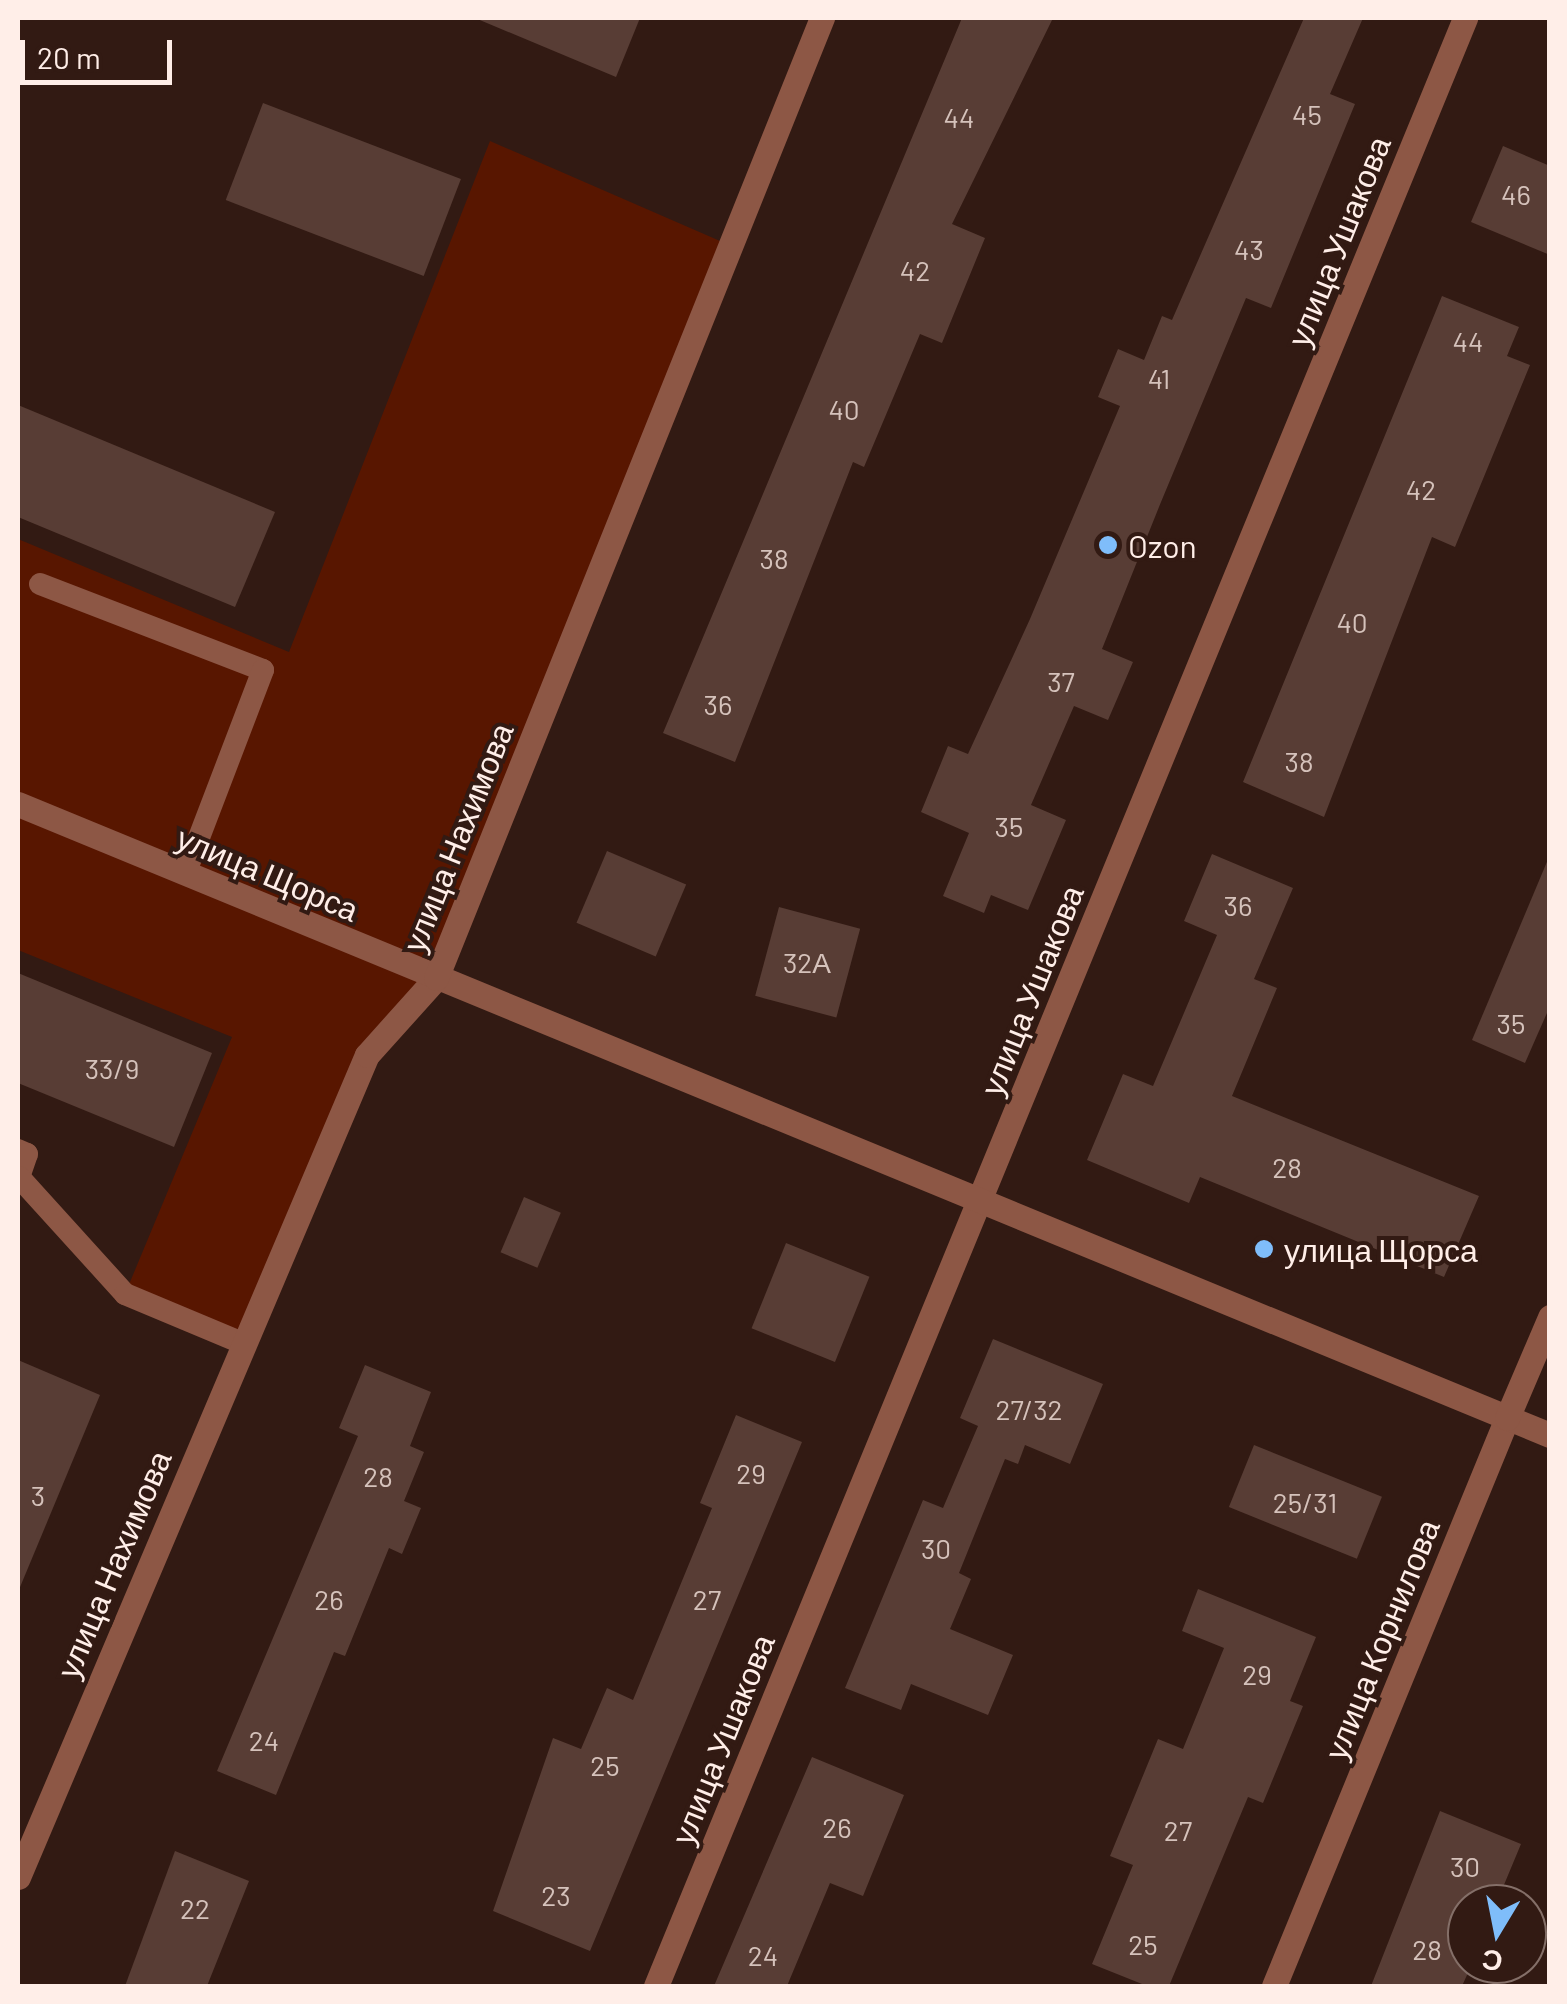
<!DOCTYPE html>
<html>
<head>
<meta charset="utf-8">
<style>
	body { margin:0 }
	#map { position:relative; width:1567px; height:2004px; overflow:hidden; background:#321a13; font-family:Barlow,sans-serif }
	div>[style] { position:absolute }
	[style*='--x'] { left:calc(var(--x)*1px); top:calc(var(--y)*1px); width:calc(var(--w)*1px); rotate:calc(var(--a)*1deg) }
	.green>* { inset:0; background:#581600 }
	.building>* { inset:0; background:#583d35; transform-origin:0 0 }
	.service>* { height:22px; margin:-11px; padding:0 11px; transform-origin:11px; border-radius:11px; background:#8d5745 }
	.minor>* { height:25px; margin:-12.5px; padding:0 12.5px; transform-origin:12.5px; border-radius:12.5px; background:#8d5745 }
	.tertiary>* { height:25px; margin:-12.5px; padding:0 12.5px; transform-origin:12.5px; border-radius:12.5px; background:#8d5745 }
	.dots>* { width:28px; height:28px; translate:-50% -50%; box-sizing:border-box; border:5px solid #321a13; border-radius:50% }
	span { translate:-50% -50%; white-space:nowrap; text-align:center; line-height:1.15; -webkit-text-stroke:8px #321a13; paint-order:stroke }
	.number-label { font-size:28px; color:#d5c2bb }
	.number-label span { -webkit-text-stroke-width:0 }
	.street-label { font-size:32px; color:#ffeee8 }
	.poi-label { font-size:32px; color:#ffeee8 }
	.left { translate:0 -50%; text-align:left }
	.frame { position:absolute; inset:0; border:20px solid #ffeee8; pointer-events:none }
	.north { position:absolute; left:1447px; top:1884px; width:100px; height:100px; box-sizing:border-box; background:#321a13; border:2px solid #846f68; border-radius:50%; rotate:190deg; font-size:28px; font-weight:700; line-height:40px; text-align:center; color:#ffeee8 }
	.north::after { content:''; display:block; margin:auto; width:35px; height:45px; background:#7fbdfa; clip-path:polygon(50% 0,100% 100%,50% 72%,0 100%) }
	.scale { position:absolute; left:20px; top:40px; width:152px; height:45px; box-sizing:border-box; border:5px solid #ffeee8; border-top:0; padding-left:12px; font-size:30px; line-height:35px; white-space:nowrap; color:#ffeee8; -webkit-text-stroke:8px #321a13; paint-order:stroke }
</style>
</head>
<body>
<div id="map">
	<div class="green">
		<div style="clip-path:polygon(490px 141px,727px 244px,436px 978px,367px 1056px,240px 1342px,125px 1294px,232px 1037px,18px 950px,18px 539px,289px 652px)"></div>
	</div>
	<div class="building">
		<div style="clip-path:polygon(475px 18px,640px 18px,616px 77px)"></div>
		<div style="clip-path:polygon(962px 18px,1053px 18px,952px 224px,985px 238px,942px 343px,920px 334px,864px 467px,853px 462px,735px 762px,663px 733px)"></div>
		<div style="clip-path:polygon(1304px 18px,1363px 18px,1330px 94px,1355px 104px,1271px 308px,1246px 298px,1161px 502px,1102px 649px,1133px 662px,1108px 720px,1074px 706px,1031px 805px,1066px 820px,1028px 910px,991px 895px,984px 913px,943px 896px,969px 833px,921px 812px,948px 746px,968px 754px,1030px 619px,1120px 406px,1098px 397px,1118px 349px,1144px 360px,1162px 316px,1172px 320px)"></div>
		<div style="left:263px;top:103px;width:212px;height:104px;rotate:21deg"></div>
		<div style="clip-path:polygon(1503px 146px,1550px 166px,1550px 255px,1471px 222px)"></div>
		<div style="clip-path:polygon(1442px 296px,1519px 327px,1507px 356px,1530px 365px,1455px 547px,1432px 537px,1324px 817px,1243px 782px)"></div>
		<div style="clip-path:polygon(18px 405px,275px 512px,235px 607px,18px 517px)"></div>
		<div style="left:607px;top:851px;width:86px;height:78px;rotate:23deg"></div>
		<div style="clip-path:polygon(1212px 854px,1293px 888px,1254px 979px,1277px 988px,1232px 1096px,1479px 1196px,1444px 1277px,1200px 1177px,1189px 1203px,1087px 1160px,1123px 1074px,1153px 1086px,1217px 935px,1184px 921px)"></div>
		<div style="clip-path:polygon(1549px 857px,1550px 1006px,1525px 1063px,1472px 1040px)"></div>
		<div style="left:779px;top:907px;width:84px;height:92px;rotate:15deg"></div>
		<div style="clip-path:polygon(18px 973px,212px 1053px,174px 1147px,18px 1083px)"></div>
		<div style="left:524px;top:1197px;width:40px;height:60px;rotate:23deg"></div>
		<div style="left:786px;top:1243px;width:90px;height:92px;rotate:22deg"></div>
		<div style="clip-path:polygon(993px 1339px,1103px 1384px,1070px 1464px,1025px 1445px,1018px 1464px,1005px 1459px,959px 1573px,971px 1579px,950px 1629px,1013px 1655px,988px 1715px,911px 1684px,901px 1710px,845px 1688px,923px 1500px,943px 1508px,978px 1426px,960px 1418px)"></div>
		<div style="clip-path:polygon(18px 1360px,100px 1395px,18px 1592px)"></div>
		<div style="clip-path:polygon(365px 1365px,431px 1392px,410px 1446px,424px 1452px,404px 1501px,421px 1508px,402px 1554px,389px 1548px,345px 1656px,334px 1652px,276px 1795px,217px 1771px,358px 1436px,339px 1428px)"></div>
		<div style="clip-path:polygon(736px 1415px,802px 1442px,590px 1951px,493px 1911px,553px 1738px,581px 1749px,607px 1688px,633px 1700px,712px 1508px,700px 1503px)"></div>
		<div style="left:1254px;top:1445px;width:138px;height:67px;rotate:22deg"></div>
		<div style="clip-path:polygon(1198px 1589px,1316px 1637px,1290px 1701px,1303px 1706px,1263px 1803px,1248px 1797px,1169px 1986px,1147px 1986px,1092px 1964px,1133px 1865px,1110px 1856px,1158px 1739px,1183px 1749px,1224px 1648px,1182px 1631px)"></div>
		<div style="clip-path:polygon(812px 1757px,904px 1795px,863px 1896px,830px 1883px,787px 1986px,714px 1986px)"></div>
		<div style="clip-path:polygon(1440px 1811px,1521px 1844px,1496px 1904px,1467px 1904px,1472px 1964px,1462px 1986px,1371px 1986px)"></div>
		<div style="clip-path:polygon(175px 1851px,249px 1881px,207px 1986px,125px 1986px)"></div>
	</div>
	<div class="service">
		<div style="--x:40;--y:584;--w:239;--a:21.1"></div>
		<div style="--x:263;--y:670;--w:218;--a:110.9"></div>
		<div style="--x:18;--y:1150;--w:10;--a:24"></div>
		<div style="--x:27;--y:1154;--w:28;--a:109"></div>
		<div style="--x:19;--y:1177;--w:158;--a:47.8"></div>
		<div style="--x:125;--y:1294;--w:125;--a:22.7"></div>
	</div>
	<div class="minor">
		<div style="--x:18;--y:1877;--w:893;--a:-67"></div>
		<div style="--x:367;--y:1055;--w:103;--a:-48.1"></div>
		<div style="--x:656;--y:1986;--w:2128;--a:-67.65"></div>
		<div style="--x:1274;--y:1986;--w:614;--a:-67.7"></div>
	</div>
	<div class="tertiary">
		<div style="--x:18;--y:804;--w:1657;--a:22.39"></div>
		<div style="--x:436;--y:978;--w:1035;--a:-68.1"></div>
		<div style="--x:1507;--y:1418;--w:110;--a:-66.9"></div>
	</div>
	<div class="dots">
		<div style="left:1108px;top:545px;background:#7fbdfa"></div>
		<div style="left:1264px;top:1249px;background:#7fbdfa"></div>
	</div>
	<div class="number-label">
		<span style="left:1307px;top:114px">45</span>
		<span style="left:959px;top:117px">44</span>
		<span style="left:1516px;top:194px">46</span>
		<span style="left:1249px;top:249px">43</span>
		<span style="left:915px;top:270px">42</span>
		<span style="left:1468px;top:341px">44</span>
		<span style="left:1159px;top:378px">41</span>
		<span style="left:844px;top:409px">40</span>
		<span style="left:1421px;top:489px">42</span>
		<span style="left:774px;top:558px">38</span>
		<span style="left:1352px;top:622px">40</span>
		<span style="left:1061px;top:681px">37</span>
		<span style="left:718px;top:704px">36</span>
		<span style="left:1299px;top:761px">38</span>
		<span style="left:1009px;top:826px">35</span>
		<span style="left:1238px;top:905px">36</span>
		<span style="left:807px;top:962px">32А</span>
		<span style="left:1511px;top:1023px">35</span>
		<span style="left:112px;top:1068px">33/9</span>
		<span style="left:1287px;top:1167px">28</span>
		<span style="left:1029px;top:1409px">27/32</span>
		<span style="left:751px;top:1473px">29</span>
		<span style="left:378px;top:1476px">28</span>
		<span style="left:38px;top:1495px">3</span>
		<span style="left:1305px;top:1502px">25/31</span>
		<span style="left:936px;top:1548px">30</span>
		<span style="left:329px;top:1599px">26</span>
		<span style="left:707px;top:1599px">27</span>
		<span style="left:1257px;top:1674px">29</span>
		<span style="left:264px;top:1740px">24</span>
		<span style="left:605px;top:1765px">25</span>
		<span style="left:837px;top:1827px">26</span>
		<span style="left:1178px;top:1830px">27</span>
		<span style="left:1465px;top:1866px">30</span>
		<span style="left:556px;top:1895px">23</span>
		<span style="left:195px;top:1908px">22</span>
		<span style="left:1143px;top:1944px">25</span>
		<span style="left:1427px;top:1949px">28</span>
		<span style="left:763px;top:1955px">24</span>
	</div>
	<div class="street-label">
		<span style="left:1338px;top:241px;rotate:-68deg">улица Ушакова</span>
		<span style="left:457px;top:837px;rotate:-68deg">улица Нахимова</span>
		<span style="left:268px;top:873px;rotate:23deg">улица Щорса</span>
		<span style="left:1031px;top:990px;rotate:-68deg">улица Ушакова</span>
		<span style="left:113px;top:1564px;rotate:-67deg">улица Нахимова</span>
		<span style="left:1381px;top:1639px;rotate:-68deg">улица Корнилова</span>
		<span style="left:722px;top:1739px;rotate:-68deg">улица Ушакова</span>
	</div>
	<div class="poi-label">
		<span class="left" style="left:1128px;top:545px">Ozon</span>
		<span class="left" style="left:1284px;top:1249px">улица Щорса</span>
	</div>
	<div class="frame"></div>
	<div class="north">С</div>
	<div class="scale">20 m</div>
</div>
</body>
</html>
